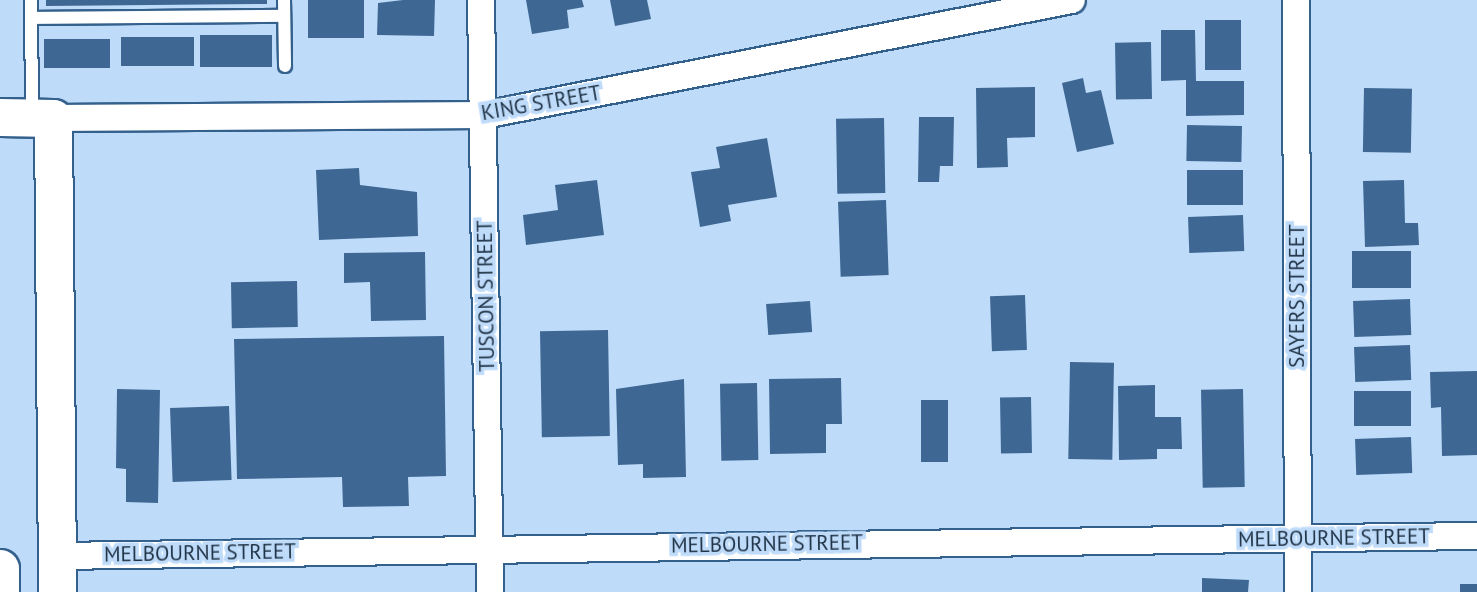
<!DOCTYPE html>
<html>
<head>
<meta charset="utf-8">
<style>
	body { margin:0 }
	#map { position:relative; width:1477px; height:592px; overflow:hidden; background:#bfdbfa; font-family:"PT Sans",sans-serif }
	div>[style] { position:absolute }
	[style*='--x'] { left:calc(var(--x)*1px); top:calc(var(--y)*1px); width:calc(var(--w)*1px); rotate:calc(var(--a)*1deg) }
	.building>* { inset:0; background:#3e6893; transform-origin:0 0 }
	.roads { filter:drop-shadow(2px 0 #34608c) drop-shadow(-2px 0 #34608c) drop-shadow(0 2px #34608c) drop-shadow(0 -2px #34608c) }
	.lane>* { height:12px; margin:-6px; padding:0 6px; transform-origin:6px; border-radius:6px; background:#fff }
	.street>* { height:26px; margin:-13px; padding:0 13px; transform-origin:13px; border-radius:13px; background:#fff }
	.secondary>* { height:37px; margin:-18.5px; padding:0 18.5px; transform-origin:18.5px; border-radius:18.5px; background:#fff }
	span { translate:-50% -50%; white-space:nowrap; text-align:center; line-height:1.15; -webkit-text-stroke:7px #bfdbfa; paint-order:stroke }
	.street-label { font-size:21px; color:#1f3245 }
</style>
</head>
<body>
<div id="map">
	<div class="building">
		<div style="clip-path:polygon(46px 0,267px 0,267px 4px,46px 6px)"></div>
		<div style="left:308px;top:0;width:56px;height:38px"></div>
		<div style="clip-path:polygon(403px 0,435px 0,434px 36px,377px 35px,378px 3px)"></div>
		<div style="clip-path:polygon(526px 0,582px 0,584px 7px,567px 10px,569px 28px,532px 34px)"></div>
		<div style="clip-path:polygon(610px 0,647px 0,651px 19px,615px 26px)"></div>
		<div style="left:1241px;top:20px;width:50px;height:36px;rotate:90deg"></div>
		<div style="clip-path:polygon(1161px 30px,1195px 30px,1196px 81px,1244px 81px,1244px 115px,1186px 116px,1186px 80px,1161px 81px)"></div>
		<div style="left:200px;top:35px;width:72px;height:32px"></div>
		<div style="left:121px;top:37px;width:73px;height:29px"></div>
		<div style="left:44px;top:39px;width:66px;height:29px"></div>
		<div style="left:1151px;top:42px;width:57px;height:36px;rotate:89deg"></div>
		<div style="clip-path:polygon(1083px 78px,1086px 93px,1101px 90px,1114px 144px,1077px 152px,1062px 83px)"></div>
		<div style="clip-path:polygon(1035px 87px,1035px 137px,1007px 138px,1008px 167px,977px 168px,976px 88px)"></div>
		<div style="left:1364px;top:88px;width:48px;height:64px;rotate:1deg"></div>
		<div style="clip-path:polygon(919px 117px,954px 117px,953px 166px,940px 166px,939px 182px,918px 182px)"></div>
		<div style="left:884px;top:118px;width:75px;height:48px;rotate:89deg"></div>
		<div style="left:1187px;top:125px;width:55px;height:36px;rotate:1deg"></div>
		<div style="clip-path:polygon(767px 138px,777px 197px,728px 205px,731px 221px,700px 227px,691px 172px,720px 168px,716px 147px)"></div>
		<div style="clip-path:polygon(359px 168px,360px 185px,417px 192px,418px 236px,319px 240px,316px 170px)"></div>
		<div style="left:1243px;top:170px;width:35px;height:56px;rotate:90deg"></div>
		<div style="clip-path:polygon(597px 180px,604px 235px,526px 245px,523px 215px,558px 210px,555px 185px)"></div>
		<div style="clip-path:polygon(1404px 180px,1405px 223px,1418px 223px,1419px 245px,1365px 247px,1363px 181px)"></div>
		<div style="left:886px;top:200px;width:75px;height:48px;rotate:88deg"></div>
		<div style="left:1243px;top:215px;width:36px;height:55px;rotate:88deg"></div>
		<div style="left:1411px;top:251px;width:37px;height:59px;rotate:90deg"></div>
		<div style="clip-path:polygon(425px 252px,426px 320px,371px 321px,370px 282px,344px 283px,344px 253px)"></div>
		<div style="left:297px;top:281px;width:46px;height:66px;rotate:89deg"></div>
		<div style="left:1025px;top:295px;width:55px;height:35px;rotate:88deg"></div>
		<div style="left:1410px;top:299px;width:36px;height:57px;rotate:88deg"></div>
		<div style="left:810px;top:301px;width:31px;height:44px;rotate:86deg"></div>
		<div style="left:608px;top:330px;width:106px;height:68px;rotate:89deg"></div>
		<div style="clip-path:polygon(444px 336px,446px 476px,408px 477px,409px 506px,343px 507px,342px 477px,237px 479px,234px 339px)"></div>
		<div style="left:1410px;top:345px;width:35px;height:56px;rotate:88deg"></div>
		<div style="left:1070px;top:362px;width:44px;height:97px;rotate:1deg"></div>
		<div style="clip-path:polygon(1477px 371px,1477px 455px,1442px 456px,1441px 407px,1431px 408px,1430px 372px)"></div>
		<div style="clip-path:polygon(841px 378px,842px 424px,826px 424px,826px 453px,770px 454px,769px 379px)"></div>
		<div style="clip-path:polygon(684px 379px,686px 477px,643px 478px,643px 464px,618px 465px,616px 389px)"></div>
		<div style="left:757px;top:383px;width:77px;height:37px;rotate:89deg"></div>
		<div style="clip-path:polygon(1155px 385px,1155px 417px,1181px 417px,1182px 449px,1157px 449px,1157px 459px,1119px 460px,1118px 386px)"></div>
		<div style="clip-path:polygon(117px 389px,160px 390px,158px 503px,126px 502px,126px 469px,116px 468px)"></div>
		<div style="left:1243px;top:389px;width:98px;height:42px;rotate:89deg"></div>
		<div style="left:1411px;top:391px;width:35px;height:57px;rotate:90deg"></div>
		<div style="left:1031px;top:397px;width:56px;height:31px;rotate:89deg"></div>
		<div style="left:921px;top:400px;width:27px;height:62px"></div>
		<div style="left:229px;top:406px;width:74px;height:59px;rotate:88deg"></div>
		<div style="left:1411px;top:437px;width:36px;height:56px;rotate:88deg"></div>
		<div style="clip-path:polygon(1202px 578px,1249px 580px,1248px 592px,1202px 592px)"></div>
		<div style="left:1477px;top:584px;width:8px;height:17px;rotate:90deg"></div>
	</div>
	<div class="roads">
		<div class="lane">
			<div style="--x:31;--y:0;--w:113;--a:89.5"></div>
			<div style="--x:284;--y:0;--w:66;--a:89.1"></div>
			<div style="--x:31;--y:18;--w:253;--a:-0.5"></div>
		</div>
		<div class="street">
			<div style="--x:481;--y:0;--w:592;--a:89.13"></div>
			<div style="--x:1296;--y:0;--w:592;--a:89.81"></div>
			<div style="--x:53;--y:118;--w:431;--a:-0.4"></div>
			<div style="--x:484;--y:115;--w:599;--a:-11.07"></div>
			<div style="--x:57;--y:556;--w:1420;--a:-0.81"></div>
		</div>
		<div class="secondary">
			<div style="--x:0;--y:117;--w:53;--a:1.1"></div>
			<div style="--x:53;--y:118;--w:474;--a:89.5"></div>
			<div style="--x:0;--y:568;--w:24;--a:90"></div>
		</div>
	</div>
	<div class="street-label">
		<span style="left:541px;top:103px;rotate:-10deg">KING STREET</span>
		<span style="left:486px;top:296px;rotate:-91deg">TUSCON STREET</span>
		<span style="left:1297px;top:296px;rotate:-90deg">SAYERS STREET</span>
		<span style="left:1334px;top:538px;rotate:-1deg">MELBOURNE STREET</span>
		<span style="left:767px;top:544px;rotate:-1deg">MELBOURNE STREET</span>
		<span style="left:200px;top:553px;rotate:-1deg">MELBOURNE STREET</span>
	</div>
</div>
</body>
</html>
